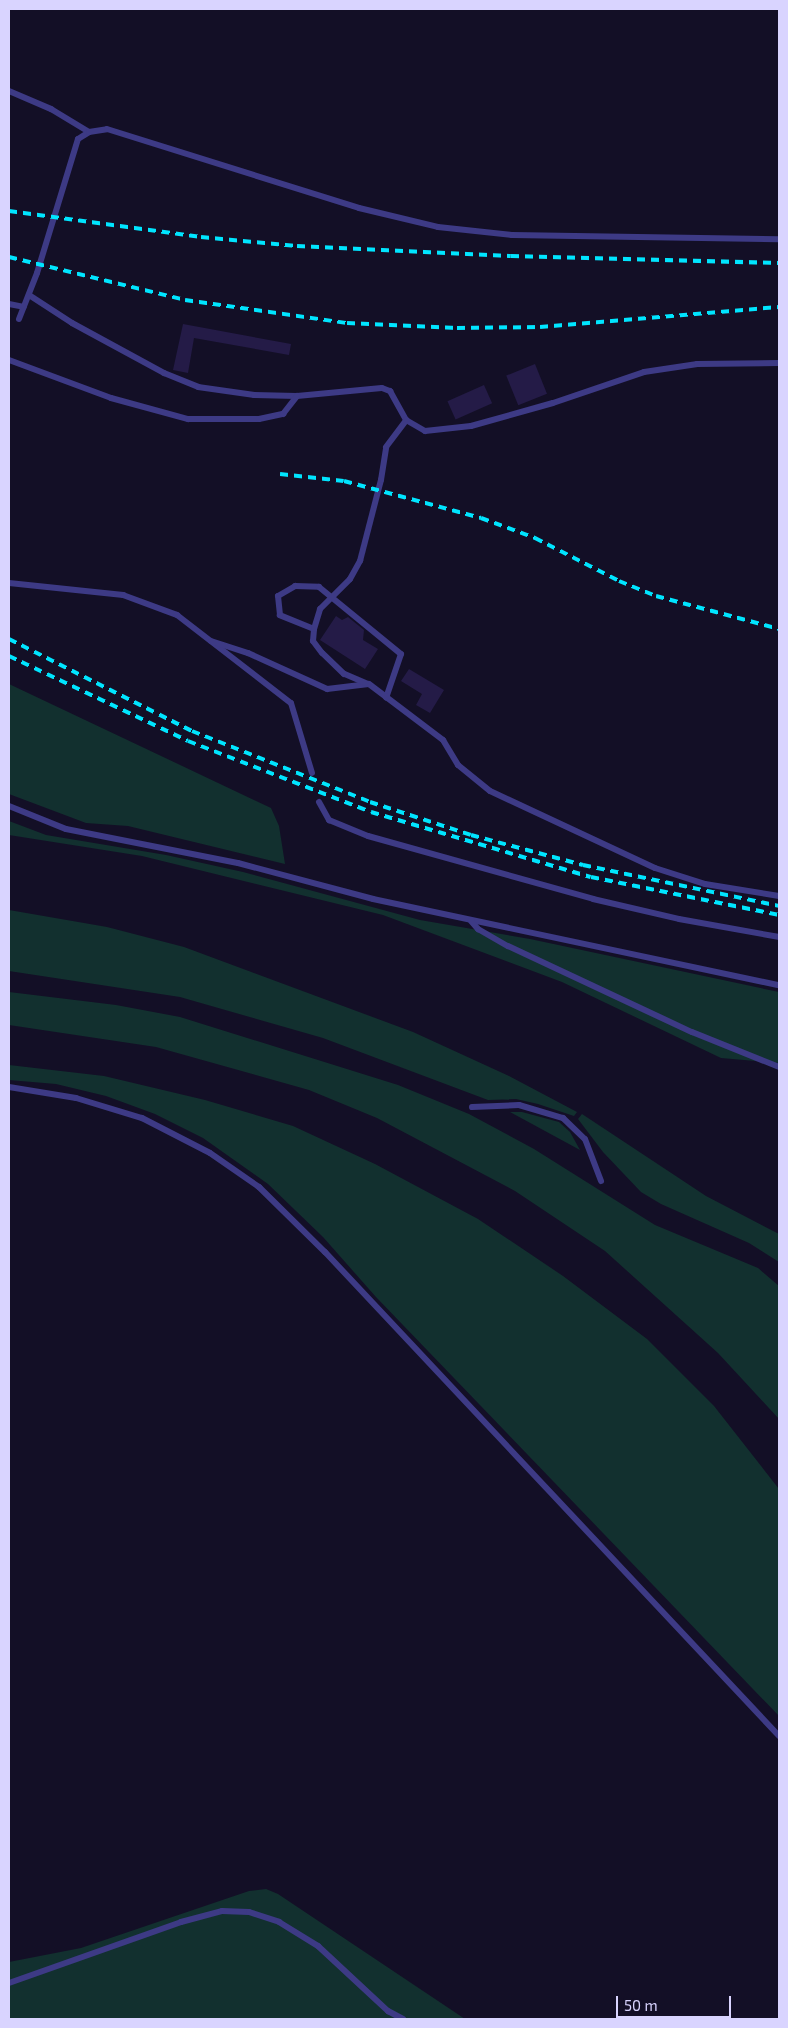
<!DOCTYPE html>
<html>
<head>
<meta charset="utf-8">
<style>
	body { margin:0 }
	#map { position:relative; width:788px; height:2028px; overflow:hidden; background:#130f26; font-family:"Exo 2",sans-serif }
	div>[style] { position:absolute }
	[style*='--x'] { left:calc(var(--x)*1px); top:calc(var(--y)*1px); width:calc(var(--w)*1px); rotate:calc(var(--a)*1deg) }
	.green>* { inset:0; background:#12302f }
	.building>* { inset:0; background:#241b47; transform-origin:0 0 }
	.service>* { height:6px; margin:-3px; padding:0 3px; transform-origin:3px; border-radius:3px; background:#3d3a85 }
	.rail>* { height:4px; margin-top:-2px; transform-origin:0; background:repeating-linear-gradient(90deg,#00e5ff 0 8px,transparent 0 14px) }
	span { translate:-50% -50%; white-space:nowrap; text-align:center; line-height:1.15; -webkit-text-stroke:5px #130f26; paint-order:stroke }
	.frame { position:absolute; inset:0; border:10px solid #d9d4ff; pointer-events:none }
	.scale { position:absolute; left:616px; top:1996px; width:115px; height:22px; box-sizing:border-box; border:2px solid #d9d4ff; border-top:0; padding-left:6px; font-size:15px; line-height:18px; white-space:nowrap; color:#d9d4ff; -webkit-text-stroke:4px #130f26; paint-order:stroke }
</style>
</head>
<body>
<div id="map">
	<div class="green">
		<div style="clip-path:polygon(9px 684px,271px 808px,279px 826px,285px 864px,128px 826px,86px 823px,9px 794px)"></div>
		<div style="clip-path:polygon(9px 821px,46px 835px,166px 855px,243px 872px,420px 920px,530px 939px,779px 992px,779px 1063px,721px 1058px,562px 982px,383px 915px,142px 856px,9px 835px)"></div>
		<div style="clip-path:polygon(9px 910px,107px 927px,184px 947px,413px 1032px,509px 1076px,577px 1112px,574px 1116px,538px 1104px,516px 1099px,488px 1100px,323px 1038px,180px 997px,9px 971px)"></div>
		<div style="clip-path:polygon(9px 992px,116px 1005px,180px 1017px,398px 1085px,469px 1114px,534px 1149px,655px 1225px,758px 1268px,779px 1286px,779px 1419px,718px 1353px,605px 1251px,515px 1191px,377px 1118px,309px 1090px,156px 1047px,9px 1025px)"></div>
		<div style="clip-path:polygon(9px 1065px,104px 1076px,205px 1100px,293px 1126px,375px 1164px,478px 1219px,563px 1276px,647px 1339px,714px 1406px,779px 1489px,779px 1716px,376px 1297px,323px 1237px,268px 1184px,203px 1138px,155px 1114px,106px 1096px,56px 1084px,9px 1080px)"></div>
		<div style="clip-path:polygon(510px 1112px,522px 1112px,559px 1122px,570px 1132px,580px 1150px)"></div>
		<div style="clip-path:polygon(582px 1114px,706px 1196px,779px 1234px,779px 1262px,749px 1243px,661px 1204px,641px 1192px,603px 1152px,578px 1119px)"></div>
		<div style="clip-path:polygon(266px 1889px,278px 1894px,465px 2019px,9px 2019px,9px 1962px,81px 1948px,249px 1891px)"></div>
	</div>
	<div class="building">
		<div style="clip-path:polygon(183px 324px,291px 344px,289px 355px,194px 338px,188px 373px,173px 370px)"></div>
		<div style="left:535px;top:364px;width:32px;height:31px;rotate:68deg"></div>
		<div style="left:484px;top:385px;width:20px;height:40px;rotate:66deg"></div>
		<div style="clip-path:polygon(336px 616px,342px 620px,348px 617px,364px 630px,363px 640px,378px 649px,365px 669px,320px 640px)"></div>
		<div style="clip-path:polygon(409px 669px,444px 690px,430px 713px,416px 705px,422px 694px,401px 681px)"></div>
	</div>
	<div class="service">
		<div style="--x:9;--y:91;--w:46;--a:23.2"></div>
		<div style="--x:51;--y:109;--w:44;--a:31.2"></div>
		<div style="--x:29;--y:295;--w:51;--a:33.1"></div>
		<div style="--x:72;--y:323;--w:105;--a:28.5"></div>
		<div style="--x:164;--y:373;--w:37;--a:22"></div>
		<div style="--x:198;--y:387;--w:57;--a:8.1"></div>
		<div style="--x:254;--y:395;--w:43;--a:1.3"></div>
		<div style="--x:297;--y:396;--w:85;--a:-5.4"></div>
		<div style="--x:382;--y:388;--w:9;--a:21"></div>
		<div style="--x:390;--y:391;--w:33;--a:61"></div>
		<div style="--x:406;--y:420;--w:22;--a:30"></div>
		<div style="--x:425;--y:431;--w:46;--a:-6.2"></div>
		<div style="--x:471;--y:426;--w:85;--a:-15.7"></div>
		<div style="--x:553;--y:403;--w:96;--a:-18.8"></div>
		<div style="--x:644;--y:372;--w:54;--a:-8.6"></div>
		<div style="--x:697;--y:364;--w:82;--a:-0.7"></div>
		<div style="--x:9;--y:304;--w:15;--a:11"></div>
		<div style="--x:19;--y:319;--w:49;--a:-68.6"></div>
		<div style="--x:37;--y:273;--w:140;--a:-73"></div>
		<div style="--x:78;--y:139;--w:13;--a:-32"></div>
		<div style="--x:89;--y:132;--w:18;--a:-9"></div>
		<div style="--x:107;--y:129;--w:264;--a:17.4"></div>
		<div style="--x:359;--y:208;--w:81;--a:13.5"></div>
		<div style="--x:438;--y:227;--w:74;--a:6.2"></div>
		<div style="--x:512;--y:235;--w:267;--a:0.9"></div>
		<div style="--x:9;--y:360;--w:109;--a:20.4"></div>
		<div style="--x:111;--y:398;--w:80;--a:15.3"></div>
		<div style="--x:188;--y:419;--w:71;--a:0"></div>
		<div style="--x:259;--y:419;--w:25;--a:-12"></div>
		<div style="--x:283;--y:414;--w:23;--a:-52"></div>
		<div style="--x:9;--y:583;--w:115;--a:6"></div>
		<div style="--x:123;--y:595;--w:58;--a:20.3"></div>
		<div style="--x:177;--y:615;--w:144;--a:37.7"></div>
		<div style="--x:291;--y:703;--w:73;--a:73.3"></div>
		<div style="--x:314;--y:629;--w:37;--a:-158"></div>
		<div style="--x:280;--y:615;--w:19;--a:-96"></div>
		<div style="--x:278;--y:596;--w:20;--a:-30"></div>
		<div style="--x:295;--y:586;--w:24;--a:2"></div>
		<div style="--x:319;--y:587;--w:106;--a:39.3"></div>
		<div style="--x:401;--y:654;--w:46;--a:108.8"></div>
		<div style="--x:211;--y:641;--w:39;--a:18"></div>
		<div style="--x:248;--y:653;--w:87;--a:24.5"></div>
		<div style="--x:327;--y:689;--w:42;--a:-6.8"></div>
		<div style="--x:369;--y:684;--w:93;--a:37.1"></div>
		<div style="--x:443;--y:740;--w:29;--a:59"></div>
		<div style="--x:458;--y:765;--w:41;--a:39.1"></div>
		<div style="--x:490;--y:791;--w:182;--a:25"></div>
		<div style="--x:655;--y:868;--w:52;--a:17.7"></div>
		<div style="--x:705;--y:884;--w:75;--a:9.2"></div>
		<div style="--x:368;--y:684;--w:26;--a:-157"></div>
		<div style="--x:344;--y:674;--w:30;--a:-136"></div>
		<div style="--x:322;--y:653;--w:15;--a:-127"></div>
		<div style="--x:313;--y:641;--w:12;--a:-85"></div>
		<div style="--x:314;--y:629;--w:21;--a:-73"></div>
		<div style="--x:320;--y:609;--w:42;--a:-45"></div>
		<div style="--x:350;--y:579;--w:21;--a:-61"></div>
		<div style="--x:360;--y:561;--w:84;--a:-75.5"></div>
		<div style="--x:381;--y:480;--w:33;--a:-81"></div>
		<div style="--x:386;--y:447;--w:34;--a:-53"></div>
		<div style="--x:319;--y:802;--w:21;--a:61"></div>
		<div style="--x:329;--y:820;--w:42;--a:22.3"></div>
		<div style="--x:368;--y:836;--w:234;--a:15.6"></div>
		<div style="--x:593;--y:899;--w:88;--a:13.1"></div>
		<div style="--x:679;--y:919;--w:102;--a:10.2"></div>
		<div style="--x:9;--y:806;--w:61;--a:22"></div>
		<div style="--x:66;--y:829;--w:175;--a:11.2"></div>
		<div style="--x:238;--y:863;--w:140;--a:14.9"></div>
		<div style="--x:373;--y:899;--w:415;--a:12"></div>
		<div style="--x:471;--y:921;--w:11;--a:49"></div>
		<div style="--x:478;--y:929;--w:34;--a:30"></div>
		<div style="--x:508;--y:946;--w:203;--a:25.1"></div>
		<div style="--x:692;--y:1032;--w:94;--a:21.9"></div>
		<div style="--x:9;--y:1087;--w:68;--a:9.3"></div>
		<div style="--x:76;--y:1098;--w:69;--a:16.9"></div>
		<div style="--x:142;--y:1118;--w:76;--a:27.2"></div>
		<div style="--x:210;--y:1153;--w:60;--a:34.8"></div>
		<div style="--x:259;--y:1187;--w:93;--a:44.6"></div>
		<div style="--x:325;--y:1252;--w:664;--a:46.83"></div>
		<div style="--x:472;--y:1107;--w:47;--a:-2.4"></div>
		<div style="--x:519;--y:1105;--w:46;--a:16.5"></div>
		<div style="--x:563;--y:1118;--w:30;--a:44"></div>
		<div style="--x:585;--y:1139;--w:45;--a:69.1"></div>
		<div style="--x:9;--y:1983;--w:182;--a:-19.5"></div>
		<div style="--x:181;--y:1922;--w:42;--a:-15"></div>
		<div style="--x:222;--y:1911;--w:27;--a:2"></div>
		<div style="--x:249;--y:1912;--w:32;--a:18"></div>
		<div style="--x:279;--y:1922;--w:46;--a:31.6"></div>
		<div style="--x:318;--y:1946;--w:96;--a:42.9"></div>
		<div style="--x:388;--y:2011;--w:17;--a:28"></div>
	</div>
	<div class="rail">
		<div style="--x:9;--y:211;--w:194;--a:7.7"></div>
		<div style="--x:201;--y:237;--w:96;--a:5.4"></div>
		<div style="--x:297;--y:246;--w:214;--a:2.7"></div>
		<div style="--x:511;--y:256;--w:268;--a:1.5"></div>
		<div style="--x:9;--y:257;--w:181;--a:13.7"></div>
		<div style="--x:185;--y:300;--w:164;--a:8.1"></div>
		<div style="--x:347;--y:323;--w:110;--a:2.6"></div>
		<div style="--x:457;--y:328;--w:83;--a:-0.7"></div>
		<div style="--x:540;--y:327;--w:240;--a:-4.8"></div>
		<div style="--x:280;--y:474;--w:64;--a:6.2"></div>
		<div style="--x:344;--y:481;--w:142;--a:15.1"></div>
		<div style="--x:481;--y:518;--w:58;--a:20.3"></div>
		<div style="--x:535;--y:538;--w:94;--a:27.1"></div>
		<div style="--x:619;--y:581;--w:40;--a:22"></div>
		<div style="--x:656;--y:596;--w:127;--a:15"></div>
		<div style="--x:9;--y:639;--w:205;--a:26.7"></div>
		<div style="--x:192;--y:731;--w:192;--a:21.7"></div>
		<div style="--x:370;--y:802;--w:106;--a:18.1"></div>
		<div style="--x:471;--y:835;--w:116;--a:15"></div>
		<div style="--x:583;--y:865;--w:200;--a:11.8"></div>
		<div style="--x:9;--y:656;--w:198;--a:25.4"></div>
		<div style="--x:188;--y:741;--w:196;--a:21.2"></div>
		<div style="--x:371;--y:812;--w:229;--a:16.5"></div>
		<div style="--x:591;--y:877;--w:192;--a:11.4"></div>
	</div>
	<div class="frame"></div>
	<div class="scale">50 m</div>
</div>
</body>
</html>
